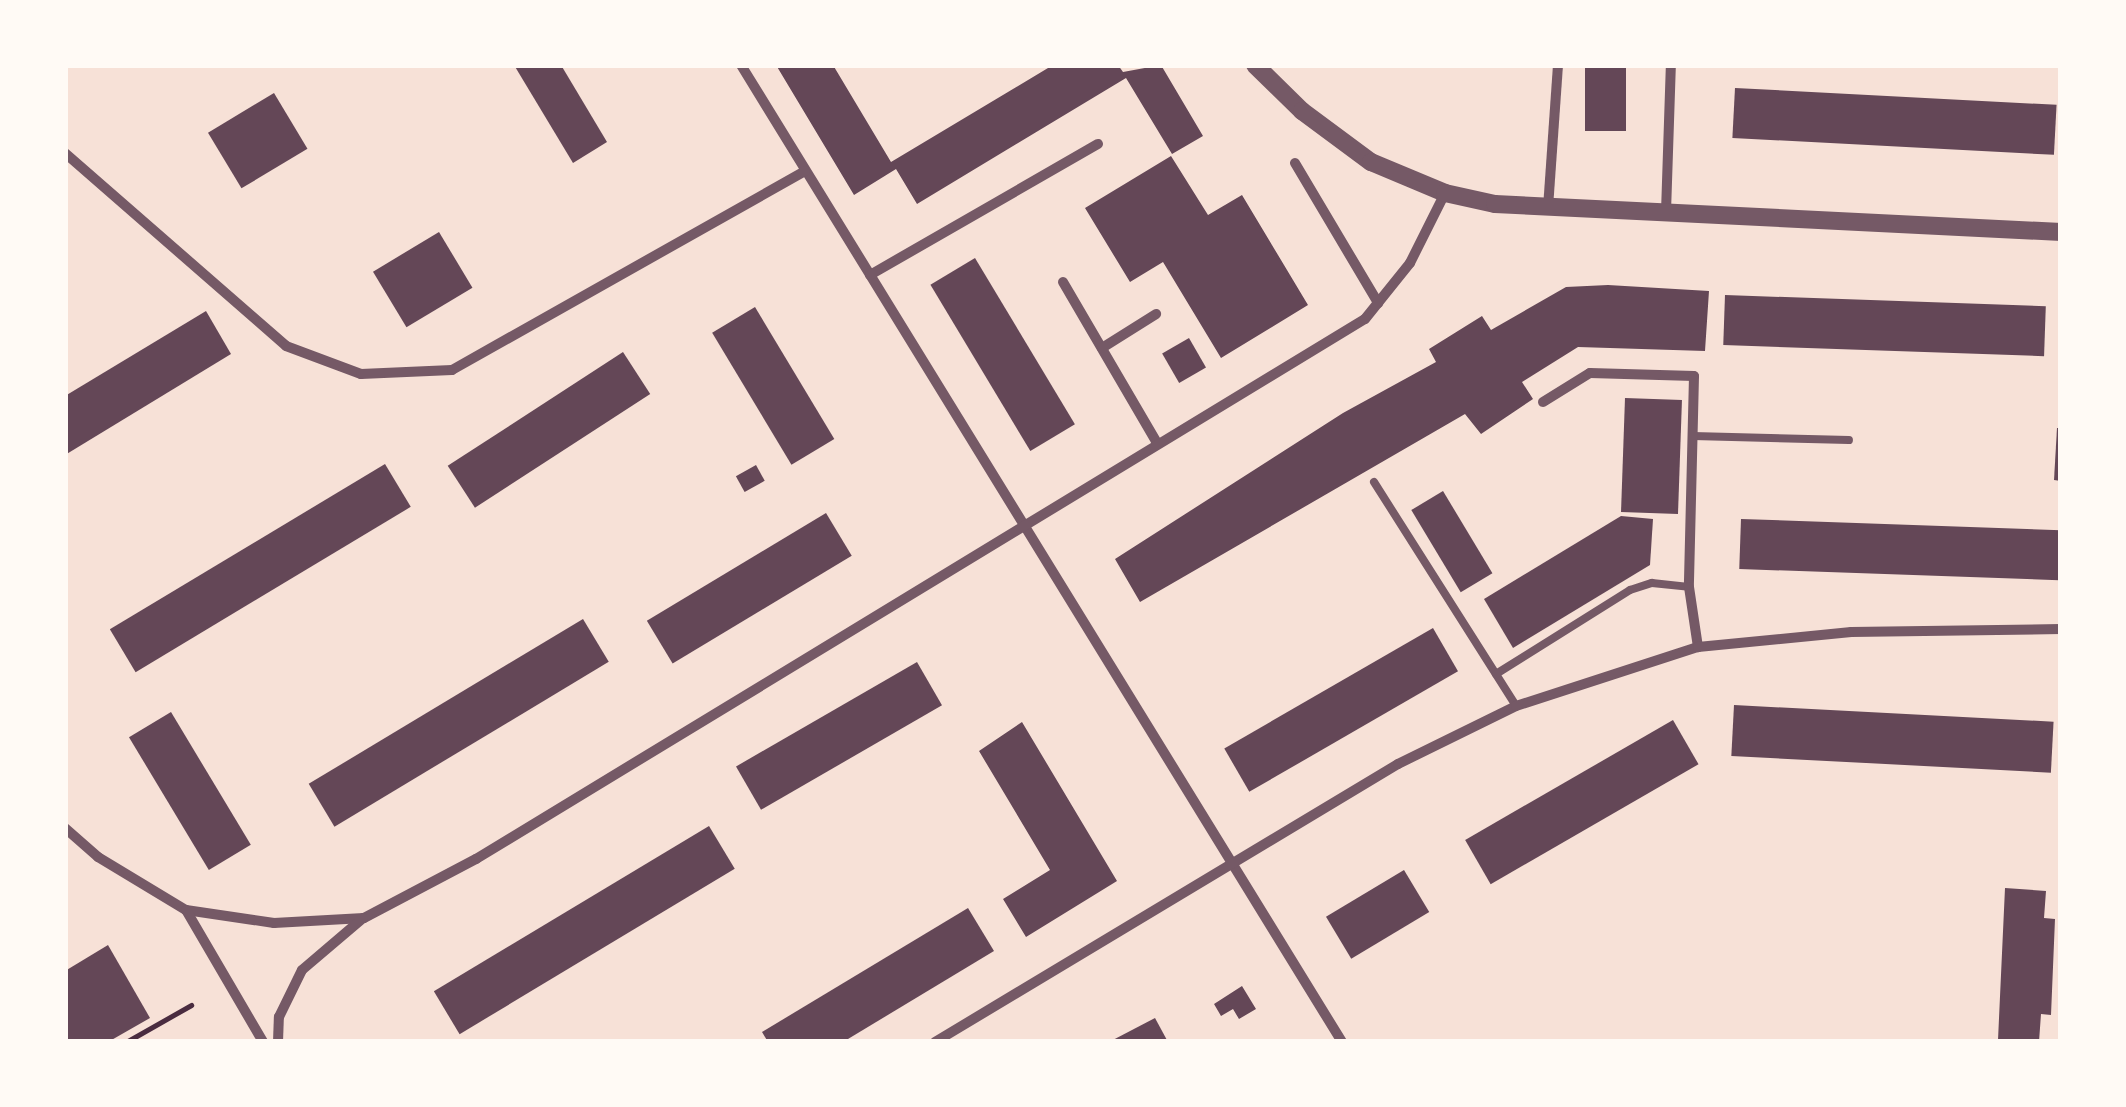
<!DOCTYPE html>
<html>
<head>
<meta charset="utf-8">
<style>
	body { margin:0 }
	#map { position:relative; width:2126px; height:1107px; overflow:hidden; background:#f7e1d7; font-family:Mulish,sans-serif }
	div>[style] { position:absolute }
	[style*='--x'] { left:calc(var(--x)*1px); top:calc(var(--y)*1px); width:calc(var(--w)*1px); rotate:calc(var(--a)*1deg) }
	.building>* { inset:0; background:#644757; transform-origin:0 0 }
	.path>* { height:5px; margin:-2.5px; padding:0 2.5px; transform-origin:2.5px; border-radius:2.5px; background:#4a2c40 }
	.service>* { height:8px; margin:-4px; padding:0 4px; transform-origin:4px; border-radius:4px; background:#755966 }
	.minor>* { height:10px; margin:-5px; padding:0 5px; transform-origin:5px; border-radius:5px; background:#755966 }
	.tertiary>* { height:18px; margin:-9px; padding:0 9px; transform-origin:9px; border-radius:9px; background:#755966 }
	span { translate:-50% -50%; white-space:nowrap; text-align:center; line-height:1.15; -webkit-text-stroke:8px #fffaf5; paint-order:stroke }
	.frame { position:absolute; inset:0; border:68px solid #fffaf5; pointer-events:none }
</style>
</head>
<body>
<div id="map">
	<div class="building">
		<div style="clip-path:polygon(514px 65px,561px 65px,607px 142px,573px 163px)"></div>
		<div style="clip-path:polygon(776px 65px,833px 65px,891px 162px,1053px 65px,1118px 65px,1123px 72px,1161px 65px,1203px 136px,1172px 154px,1126px 78px,917px 204px,896px 169px,854px 195px)"></div>
		<div style="left:1585px;top:65px;width:41px;height:66px"></div>
		<div style="left:1735px;top:88px;width:322px;height:50px;rotate:3deg"></div>
		<div style="left:274px;top:93px;width:65px;height:77px;rotate:59deg"></div>
		<div style="clip-path:polygon(1171px 156px,1208px 215px,1242px 195px,1308px 305px,1221px 358px,1163px 262px,1130px 282px,1085px 208px)"></div>
		<div style="left:439px;top:232px;width:65px;height:77px;rotate:59deg"></div>
		<div style="left:975px;top:258px;width:194px;height:52px;rotate:59deg"></div>
		<div style="clip-path:polygon(1608px 285px,1709px 291px,1705px 351px,1578px 347px,1522px 382px,1533px 399px,1481px 434px,1465px 414px,1140px 602px,1115px 559px,1343px 413px,1436px 362px,1429px 349px,1482px 316px,1491px 330px,1566px 287px)"></div>
		<div style="left:1725px;top:295px;width:321px;height:50px;rotate:2deg"></div>
		<div style="left:755px;top:307px;width:154px;height:50px;rotate:59deg"></div>
		<div style="clip-path:polygon(206px 311px,231px 354px,65px 455px,65px 396px)"></div>
		<div style="left:1189px;top:338px;width:34px;height:31px;rotate:60deg"></div>
		<div style="left:623px;top:352px;width:50px;height:209px;rotate:57deg"></div>
		<div style="left:1625px;top:398px;width:57px;height:114px;rotate:2deg"></div>
		<div style="clip-path:polygon(2057px 428px,2061px 428px,2061px 481px,2054px 480px)"></div>
		<div style="left:385px;top:464px;width:50px;height:321px;rotate:59deg"></div>
		<div style="left:756px;top:465px;width:18px;height:23px;rotate:61deg"></div>
		<div style="left:1443px;top:491px;width:96px;height:37px;rotate:59deg"></div>
		<div style="left:826px;top:513px;width:50px;height:209px;rotate:59deg"></div>
		<div style="clip-path:polygon(1621px 516px,1653px 519px,1650px 565px,1513px 648px,1484px 599px)"></div>
		<div style="left:1741px;top:519px;width:320px;height:50px;rotate:2deg"></div>
		<div style="left:583px;top:619px;width:50px;height:320px;rotate:59deg"></div>
		<div style="left:1433px;top:628px;width:50px;height:241px;rotate:60deg"></div>
		<div style="left:917px;top:662px;width:50px;height:209px;rotate:60deg"></div>
		<div style="left:1734px;top:705px;width:320px;height:51px;rotate:3deg"></div>
		<div style="left:171px;top:712px;width:155px;height:49px;rotate:59deg"></div>
		<div style="left:1673px;top:720px;width:51px;height:240px;rotate:60deg"></div>
		<div style="clip-path:polygon(1022px 722px,1117px 881px,1026px 937px,1003px 899px,1050px 870px,979px 751px)"></div>
		<div style="left:709px;top:826px;width:50px;height:321px;rotate:59deg"></div>
		<div style="left:1404px;top:870px;width:49px;height:91px;rotate:59deg"></div>
		<div style="clip-path:polygon(2005px 888px,2046px 891px,2044px 918px,2055px 919px,2051px 1015px,2041px 1014px,2039px 1042px,1998px 1040px)"></div>
		<div style="clip-path:polygon(968px 908px,994px 951px,843px 1042px,768px 1042px,762px 1032px)"></div>
		<div style="clip-path:polygon(108px 945px,150px 1018px,108px 1042px,65px 1042px,65px 971px)"></div>
		<div style="clip-path:polygon(1242px 986px,1256px 1009px,1239px 1019px,1233px 1009px,1221px 1016px,1214px 1004px)"></div>
		<div style="clip-path:polygon(1155px 1018px,1168px 1042px,1109px 1042px)"></div>
	</div>
	<div class="path">
		<div style="--x:126;--y:1042;--w:75;--a:-29.6"></div>
	</div>
	<div class="service">
		<div style="--x:1693;--y:436;--w:156;--a:1.5"></div>
		<div style="--x:1374;--y:482;--w:265;--a:57.6"></div>
		<div style="--x:1496;--y:674;--w:158;--a:-32.1"></div>
		<div style="--x:1630;--y:590;--w:23;--a:-18"></div>
		<div style="--x:1652;--y:583;--w:37;--a:6"></div>
	</div>
	<div class="minor">
		<div style="--x:741;--y:65;--w:1147;--a:58.4"></div>
		<div style="--x:65;--y:153;--w:293;--a:41.1"></div>
		<div style="--x:286;--y:346;--w:80;--a:20.5"></div>
		<div style="--x:361;--y:374;--w:91;--a:-2.5"></div>
		<div style="--x:452;--y:370;--w:405;--a:-29.4"></div>
		<div style="--x:1295;--y:163;--w:163;--a:59.3"></div>
		<div style="--x:1548;--y:208;--w:143;--a:-86"></div>
		<div style="--x:1666;--y:212;--w:147;--a:-88.1"></div>
		<div style="--x:870;--y:275;--w:263;--a:-29.9"></div>
		<div style="--x:1063;--y:282;--w:184;--a:59.7"></div>
		<div style="--x:1102;--y:348;--w:64;--a:-32.2"></div>
		<div style="--x:1543;--y:402;--w:55;--a:-31.7"></div>
		<div style="--x:1590;--y:373;--w:104;--a:1.7"></div>
		<div style="--x:1694;--y:376;--w:211;--a:91.4"></div>
		<div style="--x:1689;--y:587;--w:61;--a:81.5"></div>
		<div style="--x:65;--y:828;--w:44;--a:41.3"></div>
		<div style="--x:98;--y:857;--w:103;--a:31.1"></div>
		<div style="--x:186;--y:910;--w:89;--a:8.4"></div>
		<div style="--x:274;--y:923;--w:90;--a:-3.2"></div>
		<div style="--x:364;--y:918;--w:127;--a:-27.8"></div>
		<div style="--x:476;--y:859;--w:1040;--a:-31.28"></div>
		<div style="--x:1365;--y:319;--w:72;--a:-51.2"></div>
		<div style="--x:1410;--y:263;--w:78;--a:-63.4"></div>
		<div style="--x:186;--y:910;--w:153;--a:59.7"></div>
		<div style="--x:278;--y:1042;--w:25;--a:-88"></div>
		<div style="--x:279;--y:1017;--w:52;--a:-63.9"></div>
		<div style="--x:302;--y:970;--w:80;--a:-40.4"></div>
		<div style="--x:935;--y:1042;--w:540;--a:-30.98"></div>
		<div style="--x:1398;--y:764;--w:131;--a:-26.2"></div>
		<div style="--x:1516;--y:706;--w:191;--a:-18"></div>
		<div style="--x:1698;--y:647;--w:154;--a:-5.6"></div>
		<div style="--x:1851;--y:632;--w:210;--a:-0.8"></div>
	</div>
	<div class="tertiary">
		<div style="--x:1255;--y:65;--w:66;--a:44.4"></div>
		<div style="--x:1302;--y:111;--w:86;--a:36.5"></div>
		<div style="--x:1371;--y:162;--w:80;--a:22.7"></div>
		<div style="--x:1445;--y:193;--w:51;--a:12.4"></div>
		<div style="--x:1495;--y:204;--w:567;--a:2.83"></div>
	</div>
	<div class="frame"></div>
</div>
</body>
</html>
